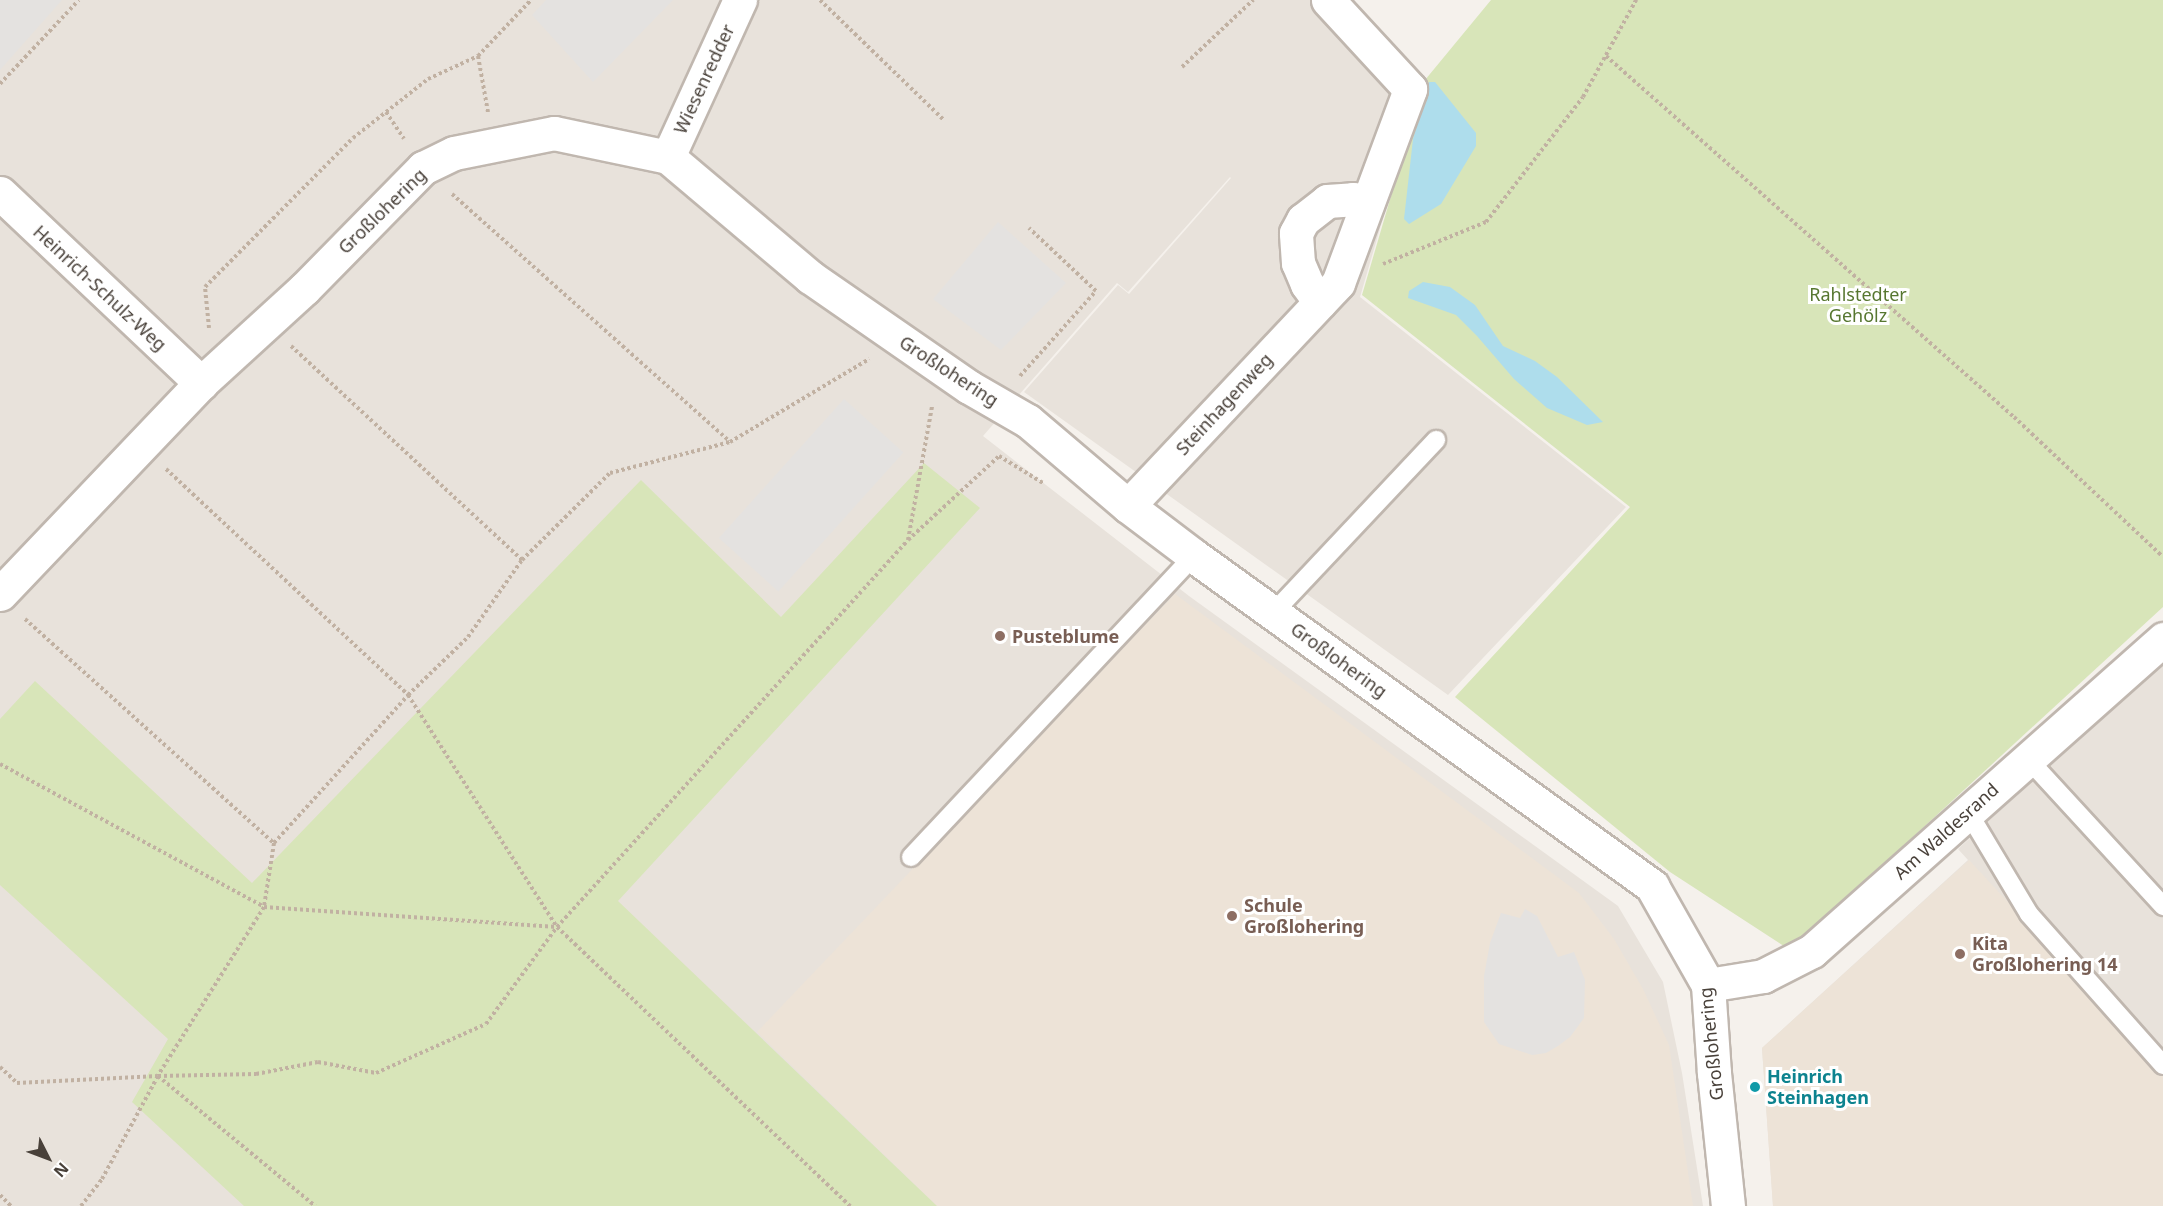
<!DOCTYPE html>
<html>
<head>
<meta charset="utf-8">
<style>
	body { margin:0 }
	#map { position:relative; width:2163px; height:1206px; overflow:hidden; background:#f5f1ec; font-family:"Noto Sans",sans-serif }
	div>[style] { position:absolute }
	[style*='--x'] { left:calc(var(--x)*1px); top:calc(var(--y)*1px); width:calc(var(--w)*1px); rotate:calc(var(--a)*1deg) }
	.residential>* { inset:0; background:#e8e2db }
	.education>* { inset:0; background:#ede3d7 }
	.green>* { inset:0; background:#d8e5b9 }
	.parking>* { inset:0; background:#e4e2e0; transform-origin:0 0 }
	.water>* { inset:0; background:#aeddec }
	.path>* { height:4px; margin-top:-2px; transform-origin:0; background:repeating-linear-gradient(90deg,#c1b1a2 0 3px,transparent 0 6px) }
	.roads { filter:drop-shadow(2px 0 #c0b7af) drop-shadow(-2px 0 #c0b7af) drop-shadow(0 2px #c0b7af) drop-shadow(0 -2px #c0b7af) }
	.service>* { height:18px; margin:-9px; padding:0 9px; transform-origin:9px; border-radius:9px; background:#fff }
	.minor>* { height:33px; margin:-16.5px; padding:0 16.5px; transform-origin:16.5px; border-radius:16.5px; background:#fff }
	.dots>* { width:16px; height:16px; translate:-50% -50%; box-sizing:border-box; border:3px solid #fff; border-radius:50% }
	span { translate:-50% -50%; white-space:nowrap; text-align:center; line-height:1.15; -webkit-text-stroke:6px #fff; paint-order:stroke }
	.street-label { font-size:18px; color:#49413a }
	.park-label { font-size:18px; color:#577731 }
	.education-label { font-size:18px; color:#785e54; font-weight:700 }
	.left { translate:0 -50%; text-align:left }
	.culture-label { font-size:18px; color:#0d838f; font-weight:700 }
	.north { position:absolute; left:18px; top:1128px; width:60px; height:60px; -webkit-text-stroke:4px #fff; paint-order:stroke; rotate:132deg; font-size:16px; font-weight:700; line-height:24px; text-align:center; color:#49413a }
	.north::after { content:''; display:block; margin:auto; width:21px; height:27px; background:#49413a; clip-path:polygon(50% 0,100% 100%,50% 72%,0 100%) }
</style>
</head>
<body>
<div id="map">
	<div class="residential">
		<div style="clip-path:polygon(0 0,1351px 0,1423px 81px,1360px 297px,1626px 507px,1448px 695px,1024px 392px,1118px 285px,1129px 294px,1231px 178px,1182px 135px,1230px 177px,1128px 292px,1117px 283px,983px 436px,1189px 596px,1618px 906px,1663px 982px,1682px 1073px,1703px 1206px,0 1206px)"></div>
		<div style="clip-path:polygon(2163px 661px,2163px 1206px,1773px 1206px,1762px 1048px,1968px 860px,1958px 849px)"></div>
	</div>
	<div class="education">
		<div style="clip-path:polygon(1175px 594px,1579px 893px,1614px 939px,1643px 989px,1669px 1045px,1693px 1206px,937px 1206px,757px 1032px)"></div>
		<div style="clip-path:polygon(1969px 860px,2163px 1070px,2163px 1206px,1773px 1206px,1762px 1048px)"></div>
	</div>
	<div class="green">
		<div style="clip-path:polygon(1491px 0,2163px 0,2163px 607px,1790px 950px,1670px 872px,1455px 697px,1630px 507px,1362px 295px,1425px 80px)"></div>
		<div style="clip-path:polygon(924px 463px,980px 508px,618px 901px,937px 1206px,244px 1206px,132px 1102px,168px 1039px,0 885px,0 719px,35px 681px,252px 883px,641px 480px,781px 617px)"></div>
	</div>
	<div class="parking">
		<div style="clip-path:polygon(0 0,62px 0,0 70px)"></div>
		<div style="clip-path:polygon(546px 0,673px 0,593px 82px,532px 15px)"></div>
		<div style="clip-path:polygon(998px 222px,1066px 283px,1001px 350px,933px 299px)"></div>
		<div style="left:844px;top:399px;width:80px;height:187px;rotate:42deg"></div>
		<div style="clip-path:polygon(1525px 909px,1537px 916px,1558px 957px,1574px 952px,1585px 980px,1584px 1018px,1570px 1037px,1558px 1046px,1546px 1053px,1532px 1055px,1499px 1044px,1484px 1022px,1484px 976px,1490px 943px,1501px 913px,1520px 918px)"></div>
	</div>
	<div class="water">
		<div style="clip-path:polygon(1429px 82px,1435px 82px,1476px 133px,1476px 146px,1441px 204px,1409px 224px,1404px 219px,1413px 139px)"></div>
		<div style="clip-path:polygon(1423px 282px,1450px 287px,1475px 305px,1503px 346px,1535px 361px,1557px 377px,1603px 422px,1587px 425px,1547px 408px,1514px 379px,1477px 336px,1456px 315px,1408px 298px,1409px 291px)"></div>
	</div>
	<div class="path">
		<div style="--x:820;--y:0;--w:171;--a:44.1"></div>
		<div style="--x:478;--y:56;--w:57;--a:79.9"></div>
		<div style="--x:1606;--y:56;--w:545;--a:41.5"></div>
		<div style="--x:2014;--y:417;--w:204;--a:43.2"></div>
		<div style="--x:1182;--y:67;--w:98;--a:-43.3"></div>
		<div style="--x:0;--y:84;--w:115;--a:-46.8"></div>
		<div style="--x:386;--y:112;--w:32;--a:56"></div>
		<div style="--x:452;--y:194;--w:373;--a:41.7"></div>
		<div style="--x:1383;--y:264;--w:111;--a:-22.2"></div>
		<div style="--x:1486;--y:222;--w:158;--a:-52.2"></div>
		<div style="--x:1583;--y:97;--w:111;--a:-61.3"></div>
		<div style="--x:209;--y:328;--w:41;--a:-95.6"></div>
		<div style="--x:205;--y:287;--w:210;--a:-45.2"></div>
		<div style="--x:353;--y:138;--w:95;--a:-38.2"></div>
		<div style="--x:428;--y:79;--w:55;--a:-24.7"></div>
		<div style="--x:478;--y:56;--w:77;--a:-46.6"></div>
		<div style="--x:291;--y:346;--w:315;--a:42.8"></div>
		<div style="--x:522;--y:560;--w:124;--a:-44.7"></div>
		<div style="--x:610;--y:473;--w:124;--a:-14.5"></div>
		<div style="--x:730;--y:442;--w:162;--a:-30.8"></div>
		<div style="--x:1020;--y:376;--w:114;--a:-48.2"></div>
		<div style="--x:1096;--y:291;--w:92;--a:-136.8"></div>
		<div style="--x:166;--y:469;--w:331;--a:43"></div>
		<div style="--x:408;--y:695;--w:276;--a:57.3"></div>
		<div style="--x:908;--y:540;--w:124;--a:-42.7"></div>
		<div style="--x:999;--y:456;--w:52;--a:31.5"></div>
		<div style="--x:25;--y:619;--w:335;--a:42"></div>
		<div style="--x:274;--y:843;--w:65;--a:98.9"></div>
		<div style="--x:264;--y:907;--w:199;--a:122.2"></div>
		<div style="--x:0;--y:764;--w:300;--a:28.4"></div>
		<div style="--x:264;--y:907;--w:294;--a:3.9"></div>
		<div style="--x:557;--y:927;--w:405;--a:43.6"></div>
		<div style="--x:274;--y:843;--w:200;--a:-47.8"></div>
		<div style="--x:408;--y:695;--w:83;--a:-44"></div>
		<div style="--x:468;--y:637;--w:94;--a:-55"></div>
		<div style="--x:0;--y:1067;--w:23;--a:43"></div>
		<div style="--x:17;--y:1083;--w:141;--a:-2.8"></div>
		<div style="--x:158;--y:1076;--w:204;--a:39.6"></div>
		<div style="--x:0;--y:1195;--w:16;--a:45"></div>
		<div style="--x:81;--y:1206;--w:34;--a:-52"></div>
		<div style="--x:102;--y:1179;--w:117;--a:-61.5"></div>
		<div style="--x:158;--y:1076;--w:98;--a:-1.2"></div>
		<div style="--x:256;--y:1074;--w:63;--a:-11"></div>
		<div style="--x:318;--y:1062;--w:59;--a:10.7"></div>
		<div style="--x:376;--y:1073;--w:120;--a:-24"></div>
		<div style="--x:486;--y:1024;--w:120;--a:-53.8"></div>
		<div style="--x:557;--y:927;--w:522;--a:-47.79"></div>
		<div style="--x:908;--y:540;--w:136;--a:-79.8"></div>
	</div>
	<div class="roads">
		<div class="service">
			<div style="--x:1273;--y:613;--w:238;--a:-46.7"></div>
			<div style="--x:2028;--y:759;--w:200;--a:47.4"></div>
			<div style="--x:1968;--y:812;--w:119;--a:59.1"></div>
			<div style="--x:2029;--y:914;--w:202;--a:48.4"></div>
			<div style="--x:911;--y:857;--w:413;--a:-46.8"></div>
		</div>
		<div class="minor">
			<div style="--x:668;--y:157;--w:173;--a:-65.4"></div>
			<div style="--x:0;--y:193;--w:277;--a:43.4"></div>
			<div style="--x:1320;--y:302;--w:22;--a:-126"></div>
			<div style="--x:1307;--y:284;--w:23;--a:-113"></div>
			<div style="--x:1298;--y:263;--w:30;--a:-94"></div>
			<div style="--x:1296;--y:233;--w:15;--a:-62"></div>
			<div style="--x:1303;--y:220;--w:31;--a:-38"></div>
			<div style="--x:1327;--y:201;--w:26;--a:-4"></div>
			<div style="--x:1353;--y:199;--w:15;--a:11"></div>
			<div style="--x:1128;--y:506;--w:306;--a:-46.7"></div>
			<div style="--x:1338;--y:283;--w:207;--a:-69.6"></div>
			<div style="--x:1410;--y:89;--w:121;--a:-132.7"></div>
			<div style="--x:0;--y:594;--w:291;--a:-46.4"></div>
			<div style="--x:201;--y:383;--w:139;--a:-42.4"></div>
			<div style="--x:304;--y:289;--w:170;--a:-45.5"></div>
			<div style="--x:423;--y:168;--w:34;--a:-26"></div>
			<div style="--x:454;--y:153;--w:102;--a:-11.3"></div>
			<div style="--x:554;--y:133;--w:116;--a:11.9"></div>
			<div style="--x:668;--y:157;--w:186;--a:40.2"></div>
			<div style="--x:810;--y:277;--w:193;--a:34.7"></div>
			<div style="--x:969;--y:387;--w:68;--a:30"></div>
			<div style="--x:1028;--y:421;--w:131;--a:40.4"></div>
			<div style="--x:1128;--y:506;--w:83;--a:37.1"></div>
			<div style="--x:1194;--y:556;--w:565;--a:35.77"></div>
			<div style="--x:1652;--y:886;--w:114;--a:60.5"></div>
			<div style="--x:1708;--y:985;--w:88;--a:86.1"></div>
			<div style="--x:1714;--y:1073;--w:134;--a:84"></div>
			<div style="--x:1708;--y:985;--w:56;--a:-9.3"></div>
			<div style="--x:1763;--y:976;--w:55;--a:-27"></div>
			<div style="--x:1812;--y:951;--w:470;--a:-41.6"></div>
		</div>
	</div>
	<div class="dots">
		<div style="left:1000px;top:636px;background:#8d6e63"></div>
		<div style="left:1232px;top:916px;background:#8d6e63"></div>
		<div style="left:1960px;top:954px;background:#8d6e63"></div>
		<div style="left:1755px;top:1087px;background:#0f9aa8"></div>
	</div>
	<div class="street-label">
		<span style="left:704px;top:79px;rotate:-65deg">Wiesenredder</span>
		<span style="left:382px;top:211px;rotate:-44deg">Großlohering</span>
		<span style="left:100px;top:288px;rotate:43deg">Heinrich-Schulz-Weg</span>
		<span style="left:949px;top:371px;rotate:33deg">Großlohering</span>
		<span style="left:1224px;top:404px;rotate:-47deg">Steinhagenweg</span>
		<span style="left:1339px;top:660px;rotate:36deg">Großlohering</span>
		<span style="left:1946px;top:831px;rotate:-42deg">Am Waldesrand</span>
		<span style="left:1711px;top:1044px;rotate:-96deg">Großlohering</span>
	</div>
	<div class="park-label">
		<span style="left:1858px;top:305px">Rahlstedter<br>Gehölz</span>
	</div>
	<div class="education-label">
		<span class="left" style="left:1012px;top:636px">Pusteblume</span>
		<span class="left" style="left:1244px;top:916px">Schule<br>Großlohering</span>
		<span class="left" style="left:1972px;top:954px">Kita<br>Großlohering 14</span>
	</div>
	<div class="culture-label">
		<span class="left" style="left:1767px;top:1087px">Heinrich<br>Steinhagen</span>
	</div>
	<div class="north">N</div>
</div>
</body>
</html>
